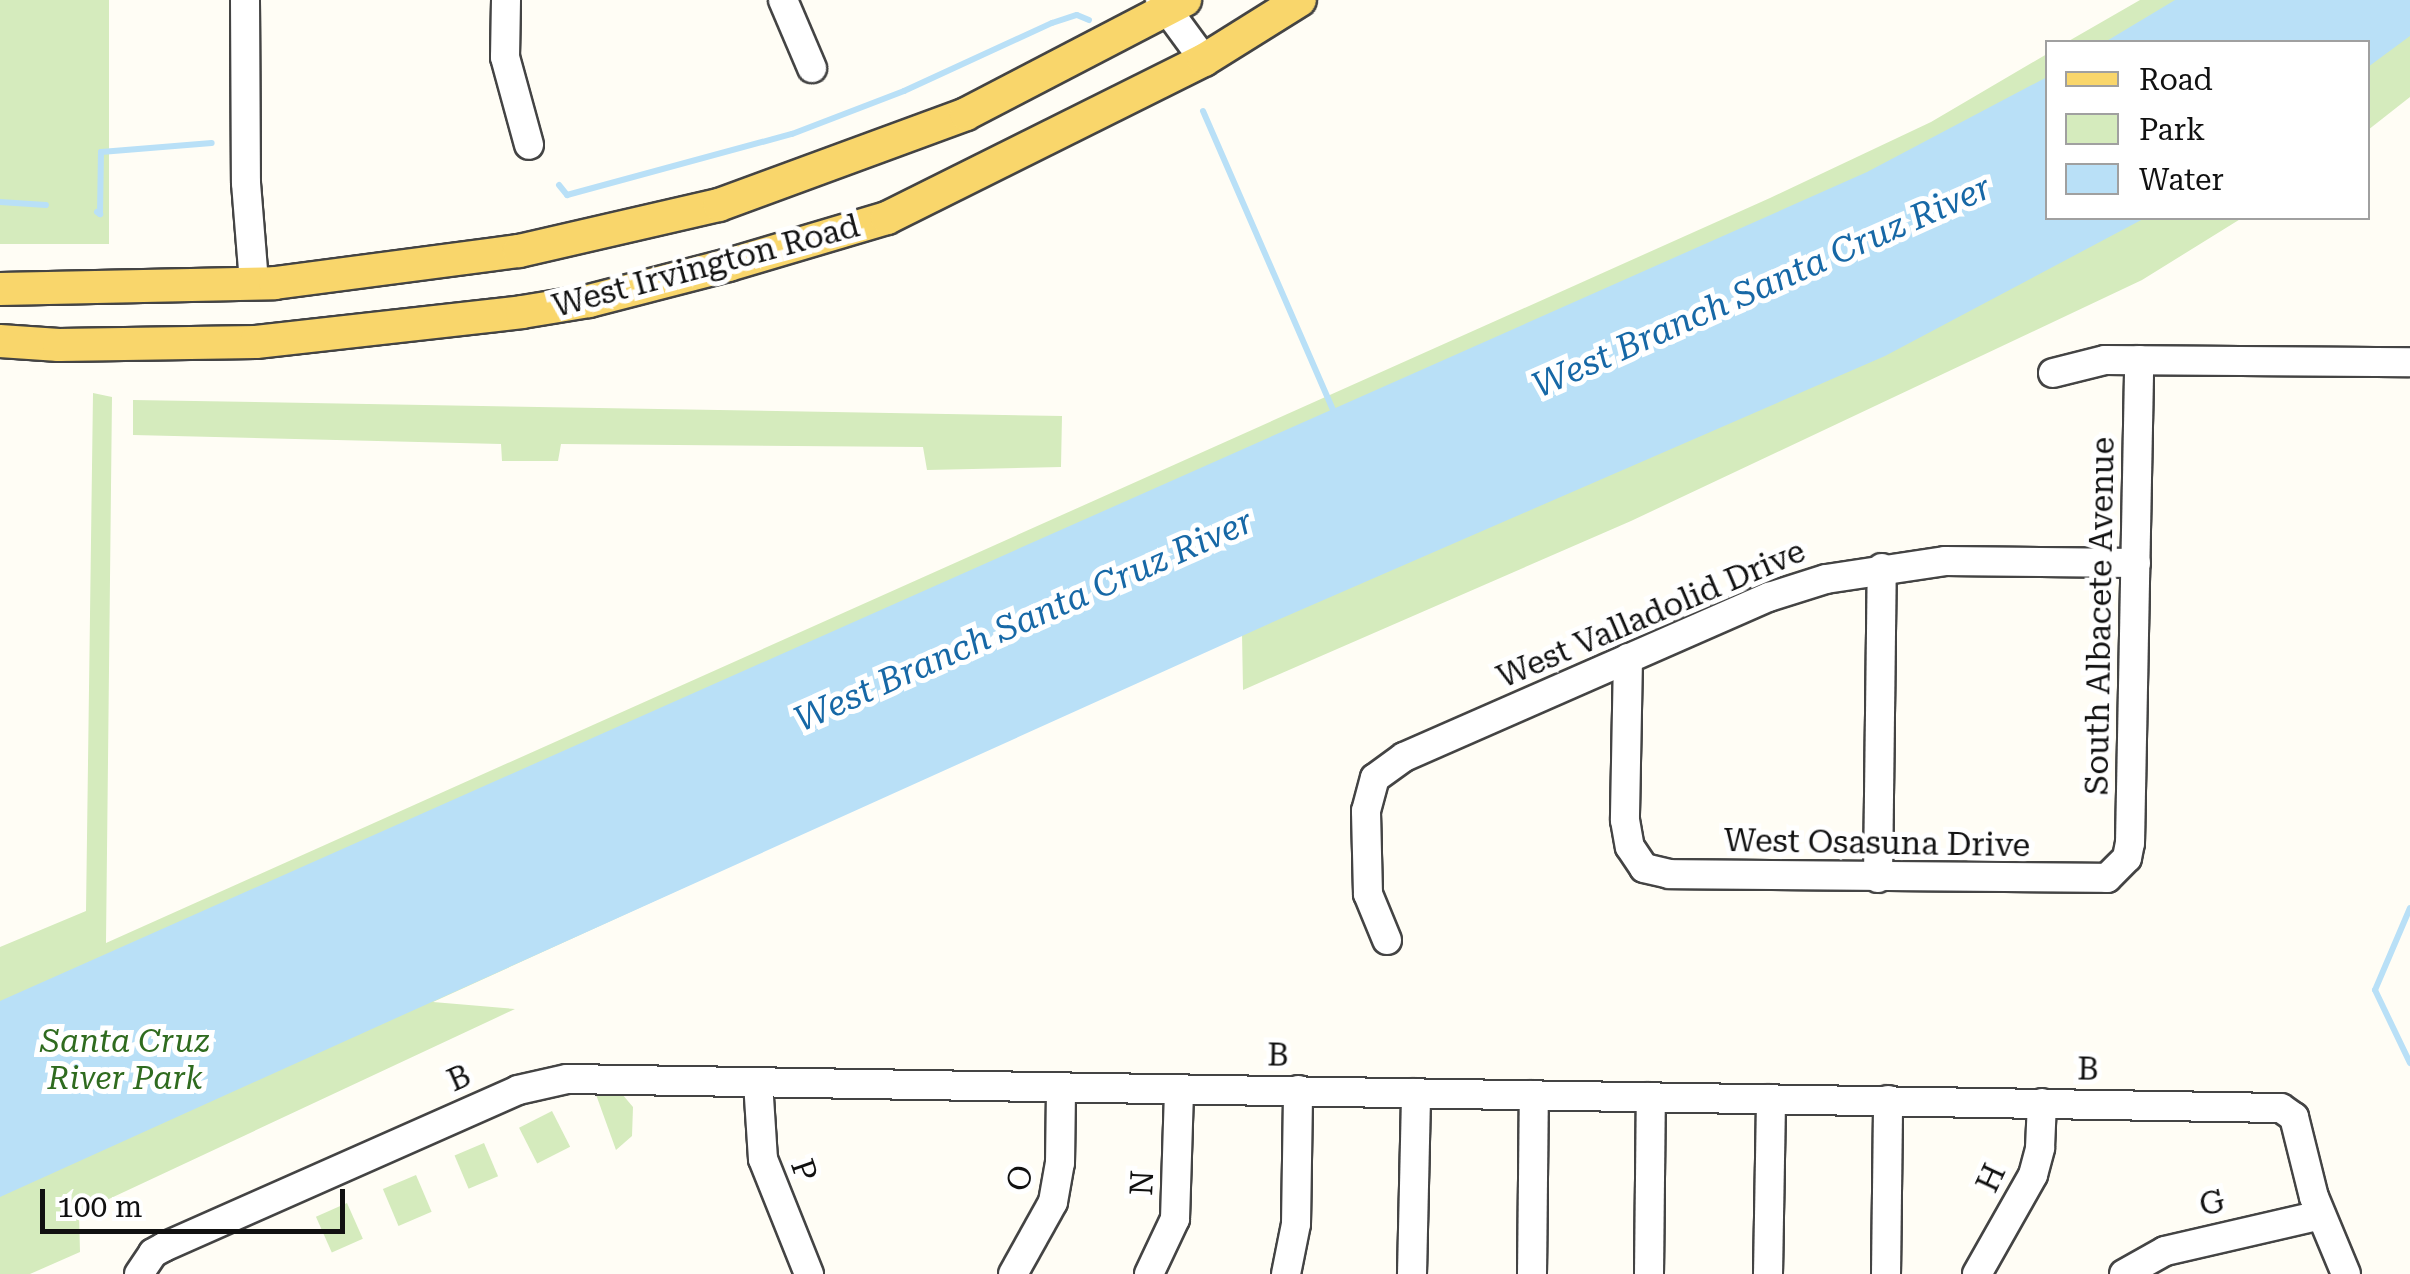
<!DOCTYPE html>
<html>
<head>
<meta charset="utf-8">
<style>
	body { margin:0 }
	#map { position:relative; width:2410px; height:1274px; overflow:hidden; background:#fffdf5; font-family:"Roboto Serif",serif }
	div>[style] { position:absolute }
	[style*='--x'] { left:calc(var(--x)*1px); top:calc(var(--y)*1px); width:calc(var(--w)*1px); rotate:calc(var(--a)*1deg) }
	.green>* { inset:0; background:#d5ebbd; transform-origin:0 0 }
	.water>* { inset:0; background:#b9e0f7 }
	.stream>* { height:6px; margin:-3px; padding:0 3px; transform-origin:3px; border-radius:3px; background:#b9e0f7 }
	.roads { filter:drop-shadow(2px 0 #444) drop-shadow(-2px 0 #444) drop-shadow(0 2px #444) drop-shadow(0 -2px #444) }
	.minor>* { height:28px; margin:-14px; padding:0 14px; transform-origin:14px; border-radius:14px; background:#fff }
	.major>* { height:32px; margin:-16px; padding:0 16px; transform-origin:16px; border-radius:16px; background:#f9d66b }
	span { translate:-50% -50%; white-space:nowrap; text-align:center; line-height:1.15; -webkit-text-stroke:10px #fff; paint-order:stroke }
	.street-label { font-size:32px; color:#111 }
	.park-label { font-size:32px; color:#2f6b1f; font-style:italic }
	.water-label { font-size:35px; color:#1768a6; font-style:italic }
	.legend { position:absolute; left:2045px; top:40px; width:325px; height:180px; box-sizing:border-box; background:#fff; border:2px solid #a0a0a0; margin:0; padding:12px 18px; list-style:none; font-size:30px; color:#111 }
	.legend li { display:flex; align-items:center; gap:20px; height:50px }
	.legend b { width:50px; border:2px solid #a0a0a0 }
	.scale { position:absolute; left:40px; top:1189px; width:305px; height:45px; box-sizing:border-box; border:5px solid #111; border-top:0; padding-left:12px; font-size:30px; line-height:35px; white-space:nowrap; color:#111; -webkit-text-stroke:8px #fff; paint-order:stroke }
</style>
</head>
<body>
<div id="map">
	<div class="green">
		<div style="left:0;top:0;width:109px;height:244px"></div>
		<div style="clip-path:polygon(2140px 0,2410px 0,2410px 97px,2368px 130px,2368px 42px,2067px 42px)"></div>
		<div style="clip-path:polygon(2047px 54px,2048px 218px,2242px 218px,2142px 280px,1631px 521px,1243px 690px,1242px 633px,433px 1002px,515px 1009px,79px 1213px,80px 1252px,30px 1274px,0 1274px,0 947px,86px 911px,93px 393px,112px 397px,106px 943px,1770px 198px,1931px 122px)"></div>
		<div style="clip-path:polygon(133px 400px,1062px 416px,1061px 467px,927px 470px,923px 447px,561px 444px,558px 461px,502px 461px,501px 444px,133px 435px)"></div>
		<div style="clip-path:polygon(594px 1089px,622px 1094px,633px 1107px,632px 1136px,616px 1150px)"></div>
		<div style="left:552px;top:1111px;width:40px;height:37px;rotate:63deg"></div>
		<div style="left:484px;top:1143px;width:36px;height:32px;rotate:67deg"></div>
		<div style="left:416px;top:1175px;width:40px;height:36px;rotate:67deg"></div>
		<div style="left:347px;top:1203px;width:39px;height:34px;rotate:66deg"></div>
	</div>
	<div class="water">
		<div style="clip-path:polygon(2175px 0,2410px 0,2410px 36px,2368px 67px,2368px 42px,2105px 42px)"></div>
		<div style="clip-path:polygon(2047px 77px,2048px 218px,2145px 218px,1885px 356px,1273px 622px,0 1197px,0 1001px,1867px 172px)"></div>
	</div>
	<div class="stream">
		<div style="--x:1203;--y:111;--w:328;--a:66.5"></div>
		<div style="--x:559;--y:185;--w:13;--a:51"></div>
		<div style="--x:567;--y:195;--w:233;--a:-15.2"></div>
		<div style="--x:792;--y:134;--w:120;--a:-21"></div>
		<div style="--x:904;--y:91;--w:163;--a:-24.7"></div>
		<div style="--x:1052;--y:23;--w:26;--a:-18"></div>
		<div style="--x:1077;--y:15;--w:13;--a:23"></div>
		<div style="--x:0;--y:202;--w:46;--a:3.7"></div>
		<div style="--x:97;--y:212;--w:4;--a:34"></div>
		<div style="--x:100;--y:214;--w:62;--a:-89.1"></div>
		<div style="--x:101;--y:152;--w:111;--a:-4.6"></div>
		<div style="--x:2410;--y:908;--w:89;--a:113.1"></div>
		<div style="--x:2375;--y:990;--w:81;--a:64.4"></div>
	</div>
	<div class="roads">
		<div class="minor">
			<div style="--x:245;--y:0;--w:183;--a:89.7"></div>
			<div style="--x:246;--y:183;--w:100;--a:85.4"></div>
			<div style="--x:506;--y:0;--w:57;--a:91"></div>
			<div style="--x:505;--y:57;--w:91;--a:74.7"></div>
			<div style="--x:783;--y:0;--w:74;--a:66.9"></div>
			<div style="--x:1160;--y:0;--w:74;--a:53.7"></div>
			<div style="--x:2053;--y:373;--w:54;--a:-14"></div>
			<div style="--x:2105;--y:360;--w:305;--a:0.4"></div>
			<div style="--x:1628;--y:658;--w:162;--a:91.1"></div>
			<div style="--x:1625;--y:820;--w:27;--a:80"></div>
			<div style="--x:1630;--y:847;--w:25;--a:56"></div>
			<div style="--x:1644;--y:868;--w:26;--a:13"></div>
			<div style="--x:1669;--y:874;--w:438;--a:0.5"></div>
			<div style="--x:2107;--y:878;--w:28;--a:-45"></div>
			<div style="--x:2127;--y:858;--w:15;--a:-79"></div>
			<div style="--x:2130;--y:843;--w:483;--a:-88.9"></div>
			<div style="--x:1878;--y:878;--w:310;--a:-89.3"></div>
			<div style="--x:1387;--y:940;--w:50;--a:-112.4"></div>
			<div style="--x:1368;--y:894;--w:83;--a:-91.4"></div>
			<div style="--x:1366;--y:811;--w:34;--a:-75"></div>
			<div style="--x:1375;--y:778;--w:36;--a:-36"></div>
			<div style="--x:1404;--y:757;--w:399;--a:-23.7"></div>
			<div style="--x:1769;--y:597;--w:60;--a:-17.5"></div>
			<div style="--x:1826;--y:579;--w:120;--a:-8.6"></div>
			<div style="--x:1945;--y:561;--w:191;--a:0.6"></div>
			<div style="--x:758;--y:1082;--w:77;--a:86.3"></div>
			<div style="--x:763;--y:1159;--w:124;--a:68.2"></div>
			<div style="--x:139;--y:1274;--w:25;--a:-56"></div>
			<div style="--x:153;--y:1253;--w:13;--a:-29"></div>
			<div style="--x:164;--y:1247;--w:387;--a:-23.9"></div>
			<div style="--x:518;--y:1090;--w:50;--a:-12.7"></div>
			<div style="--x:567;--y:1079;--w:1714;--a:0.97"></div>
			<div style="--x:2281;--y:1108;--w:16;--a:35"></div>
			<div style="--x:2294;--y:1117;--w:82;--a:76"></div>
			<div style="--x:2314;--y:1197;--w:83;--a:67.4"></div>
			<div style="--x:1013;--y:1274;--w:82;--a:-60.9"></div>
			<div style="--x:1053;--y:1202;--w:40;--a:-80"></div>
			<div style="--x:1060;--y:1163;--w:76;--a:-89.2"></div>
			<div style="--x:1149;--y:1274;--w:61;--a:-64.7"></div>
			<div style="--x:1175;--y:1219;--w:130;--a:-88.2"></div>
			<div style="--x:1286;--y:1274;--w:51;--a:-78.7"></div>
			<div style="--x:1296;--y:1224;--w:134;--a:-89.1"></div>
			<div style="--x:1412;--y:1274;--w:181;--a:-88.7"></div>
			<div style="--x:1532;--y:1274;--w:179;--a:-89.4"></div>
			<div style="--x:1649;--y:1274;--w:177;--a:-89.4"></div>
			<div style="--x:1768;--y:1274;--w:175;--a:-89"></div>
			<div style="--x:1886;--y:1274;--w:174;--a:-89.3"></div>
			<div style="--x:1977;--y:1274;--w:114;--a:-60.5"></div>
			<div style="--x:2033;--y:1175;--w:28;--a:-75"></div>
			<div style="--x:2040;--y:1148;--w:45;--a:-87.5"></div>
			<div style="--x:2124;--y:1274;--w:47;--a:-29.3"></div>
			<div style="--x:2165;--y:1251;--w:160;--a:-13"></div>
		</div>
		<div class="major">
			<div style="--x:0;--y:289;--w:275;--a:-1.2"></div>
			<div style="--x:275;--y:283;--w:246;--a:-7.5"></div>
			<div style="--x:519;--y:251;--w:205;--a:-13"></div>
			<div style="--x:719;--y:205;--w:263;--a:-20.2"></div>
			<div style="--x:966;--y:114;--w:247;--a:-27.5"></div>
			<div style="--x:0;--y:341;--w:59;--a:3.9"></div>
			<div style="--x:59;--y:345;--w:197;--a:-0.9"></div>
			<div style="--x:256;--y:342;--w:268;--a:-6.4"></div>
			<div style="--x:522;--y:312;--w:68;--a:-9.3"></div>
			<div style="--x:589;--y:301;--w:144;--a:-14.5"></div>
			<div style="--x:728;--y:265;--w:166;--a:-16.5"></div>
			<div style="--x:887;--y:218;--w:354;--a:-26.5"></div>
			<div style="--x:1204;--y:60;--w:113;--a:-32"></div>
		</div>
	</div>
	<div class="street-label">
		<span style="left:706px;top:266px;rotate:-15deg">West Irvington Road</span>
		<span style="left:1651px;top:614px;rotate:-23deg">West Valladolid Drive</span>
		<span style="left:2100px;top:616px;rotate:-89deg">South Albacete Avenue</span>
		<span style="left:1877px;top:843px;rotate:1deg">West Osasuna Drive</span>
		<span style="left:1278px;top:1055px;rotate:1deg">B</span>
		<span style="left:2088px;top:1069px;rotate:1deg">B</span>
		<span style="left:459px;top:1078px;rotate:-24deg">B</span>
		<span style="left:804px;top:1170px;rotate:71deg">P</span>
		<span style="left:1020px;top:1178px;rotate:-78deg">O</span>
		<span style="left:1991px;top:1178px;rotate:-65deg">H</span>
		<span style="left:1142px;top:1183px;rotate:-87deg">N</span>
		<span style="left:2212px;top:1203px;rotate:-13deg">G</span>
	</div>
	<div class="park-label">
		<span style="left:125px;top:1060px">Santa Cruz<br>River Park</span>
	</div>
	<div class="water-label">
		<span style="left:1762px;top:287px;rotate:-24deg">West Branch Santa Cruz River</span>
		<span style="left:1024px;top:621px;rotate:-24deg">West Branch Santa Cruz River</span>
	</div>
	<ul class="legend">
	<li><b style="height:12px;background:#f9d66b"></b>Road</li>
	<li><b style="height:28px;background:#d5ebbd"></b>Park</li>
	<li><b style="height:28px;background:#b9e0f7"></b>Water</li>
	</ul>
	<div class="scale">100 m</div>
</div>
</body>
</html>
